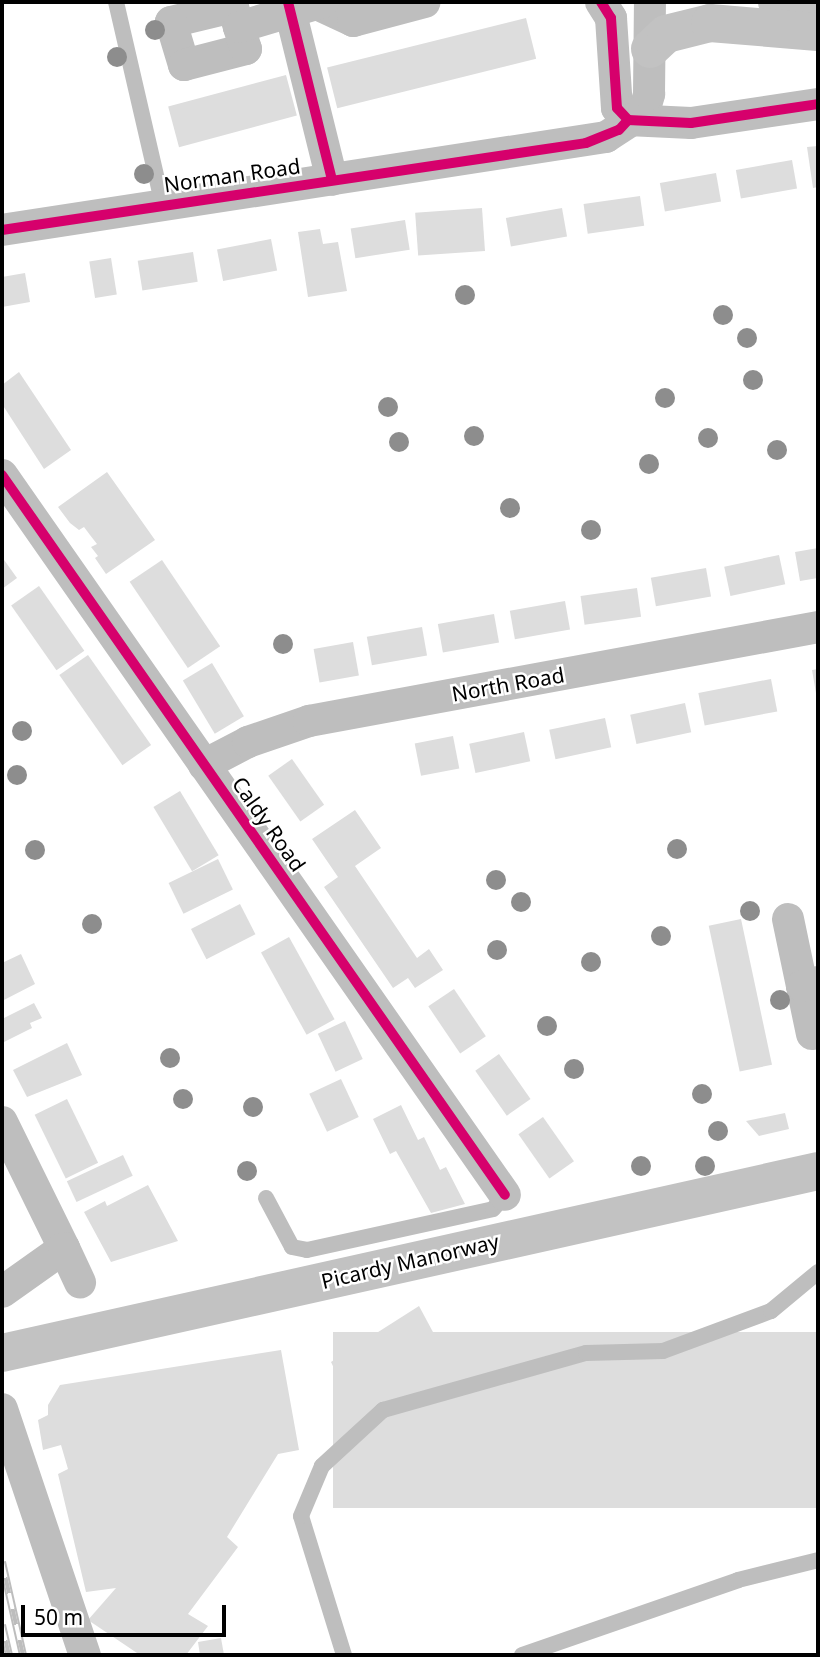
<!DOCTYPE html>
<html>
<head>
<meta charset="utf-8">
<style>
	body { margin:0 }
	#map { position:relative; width:820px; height:1657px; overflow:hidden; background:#fff; font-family:"Noto Sans",sans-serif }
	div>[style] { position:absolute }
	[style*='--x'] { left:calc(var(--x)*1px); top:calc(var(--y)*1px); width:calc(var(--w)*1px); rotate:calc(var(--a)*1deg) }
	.building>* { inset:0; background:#ddd; transform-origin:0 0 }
	.lane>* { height:16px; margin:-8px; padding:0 8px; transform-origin:8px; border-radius:8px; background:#bebebe }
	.street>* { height:32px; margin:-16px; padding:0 16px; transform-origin:16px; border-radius:16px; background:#bebebe }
	.secondary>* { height:38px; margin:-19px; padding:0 19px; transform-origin:19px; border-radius:19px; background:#c2c2c2 }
	.rail>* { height:8px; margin-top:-4px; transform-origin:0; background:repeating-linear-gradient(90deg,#fff 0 16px,#bdbdbd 0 32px); box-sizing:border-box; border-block:2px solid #bdbdbd }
	.cycleway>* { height:10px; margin:-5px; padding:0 5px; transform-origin:5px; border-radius:5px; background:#d6006c }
	.trees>* { width:20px; height:20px; margin:-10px; border-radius:50%; background:#8d8d8d }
	span { translate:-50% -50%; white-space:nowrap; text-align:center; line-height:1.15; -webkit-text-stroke:5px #fff; paint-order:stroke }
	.street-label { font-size:21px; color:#000 }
	.frame { position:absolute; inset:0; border:4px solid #000; pointer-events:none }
	.scale { position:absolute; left:21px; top:1605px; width:205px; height:32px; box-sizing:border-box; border:4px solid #000; border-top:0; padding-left:9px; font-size:21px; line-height:24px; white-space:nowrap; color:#000; -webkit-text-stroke:5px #fff; paint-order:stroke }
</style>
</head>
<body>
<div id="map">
	<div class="building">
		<div style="left:526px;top:18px;width:42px;height:205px;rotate:76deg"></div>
		<div style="left:286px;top:75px;width:42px;height:122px;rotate:75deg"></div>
		<div style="clip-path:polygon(818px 146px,818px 187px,813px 188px,807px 147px)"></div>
		<div style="left:792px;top:160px;width:29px;height:57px;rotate:80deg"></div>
		<div style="left:716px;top:173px;width:29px;height:57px;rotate:80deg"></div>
		<div style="left:640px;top:196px;width:30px;height:57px;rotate:82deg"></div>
		<div style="left:482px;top:208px;width:43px;height:67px;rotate:86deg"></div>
		<div style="left:562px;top:208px;width:29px;height:57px;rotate:80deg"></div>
		<div style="left:405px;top:220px;width:30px;height:55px;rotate:81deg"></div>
		<div style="clip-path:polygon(320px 229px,323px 244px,338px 242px,347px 291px,308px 297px,298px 232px)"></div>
		<div style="left:271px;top:239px;width:32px;height:55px;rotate:79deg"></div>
		<div style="left:193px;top:252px;width:30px;height:56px;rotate:81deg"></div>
		<div style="left:111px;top:258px;width:37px;height:22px;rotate:81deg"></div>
		<div style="clip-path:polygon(25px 273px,30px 302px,2px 307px,2px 277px)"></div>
		<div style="clip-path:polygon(19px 372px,71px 450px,44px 469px,2px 404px,2px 385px)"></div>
		<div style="clip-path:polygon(107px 472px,155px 540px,106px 574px,95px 558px,98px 556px,91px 547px,97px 544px,90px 535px,84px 527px,79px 530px,70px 523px,58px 507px)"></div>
		<div style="clip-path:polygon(818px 548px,818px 578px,800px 581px,795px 552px)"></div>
		<div style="left:779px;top:555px;width:30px;height:56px;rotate:78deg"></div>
		<div style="clip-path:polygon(2px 557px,17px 578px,2px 589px)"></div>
		<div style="left:162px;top:560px;width:104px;height:39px;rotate:56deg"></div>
		<div style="left:706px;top:568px;width:29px;height:56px;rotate:80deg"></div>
		<div style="left:39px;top:586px;width:79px;height:34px;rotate:55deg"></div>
		<div style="left:637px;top:588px;width:29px;height:57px;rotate:82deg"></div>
		<div style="left:565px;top:601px;width:29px;height:56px;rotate:80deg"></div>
		<div style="left:494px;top:614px;width:29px;height:57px;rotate:80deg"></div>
		<div style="left:422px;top:627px;width:29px;height:56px;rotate:80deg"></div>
		<div style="left:353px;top:642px;width:34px;height:40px;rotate:80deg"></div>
		<div style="left:88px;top:655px;width:110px;height:35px;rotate:55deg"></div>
		<div style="left:212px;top:663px;width:62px;height:34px;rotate:59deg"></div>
		<div style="clip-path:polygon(818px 669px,818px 699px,817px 699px,812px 670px)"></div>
		<div style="left:771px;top:679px;width:33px;height:74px;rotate:79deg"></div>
		<div style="left:685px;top:703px;width:30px;height:56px;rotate:78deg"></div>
		<div style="left:605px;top:718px;width:30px;height:57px;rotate:78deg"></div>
		<div style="left:524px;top:732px;width:30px;height:56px;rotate:78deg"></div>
		<div style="left:453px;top:736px;width:33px;height:39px;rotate:79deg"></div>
		<div style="left:292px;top:759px;width:56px;height:29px;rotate:55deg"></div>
		<div style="left:180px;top:791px;width:75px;height:31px;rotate:59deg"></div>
		<div style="clip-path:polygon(355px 810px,381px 848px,355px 866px,417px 958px,429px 949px,443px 970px,415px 988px,408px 978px,393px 988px,324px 887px,338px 877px,312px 839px)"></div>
		<div style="left:218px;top:859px;width:34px;height:55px;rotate:64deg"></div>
		<div style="left:240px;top:904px;width:34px;height:55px;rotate:63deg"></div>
		<div style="left:741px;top:919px;width:149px;height:33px;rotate:78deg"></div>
		<div style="left:289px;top:937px;width:94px;height:32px;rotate:61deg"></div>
		<div style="clip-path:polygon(21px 954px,35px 984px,2px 1001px,2px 963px)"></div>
		<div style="left:454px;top:989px;width:57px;height:31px;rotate:56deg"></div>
		<div style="clip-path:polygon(34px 1003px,42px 1018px,30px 1023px,32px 1028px,2px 1043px,2px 1019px)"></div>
		<div style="left:345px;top:1021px;width:42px;height:30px;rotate:65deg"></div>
		<div style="clip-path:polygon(67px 1043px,82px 1075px,27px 1097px,13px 1070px)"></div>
		<div style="left:499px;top:1054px;width:55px;height:29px;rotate:55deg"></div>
		<div style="left:341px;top:1079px;width:42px;height:35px;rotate:65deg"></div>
		<div style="left:67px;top:1099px;width:71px;height:36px;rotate:64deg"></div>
		<div style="clip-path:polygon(401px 1105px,418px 1140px,424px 1137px,440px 1170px,446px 1167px,465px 1204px,431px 1213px,396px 1151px,390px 1154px,373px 1119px)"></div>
		<div style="clip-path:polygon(785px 1113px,789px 1129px,759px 1136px,746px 1121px)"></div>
		<div style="left:543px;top:1117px;width:54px;height:30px;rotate:55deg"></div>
		<div style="left:123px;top:1155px;width:23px;height:62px;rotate:65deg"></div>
		<div style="clip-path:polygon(148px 1185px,178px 1241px,111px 1262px,84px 1212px,105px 1201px,107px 1206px)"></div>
		<div style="clip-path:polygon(419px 1306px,441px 1347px,349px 1399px,331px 1362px)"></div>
		<div style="left:818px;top:1332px;width:176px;height:485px;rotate:90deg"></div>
		<div style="clip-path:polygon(281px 1350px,299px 1450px,278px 1454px,227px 1537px,238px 1547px,188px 1614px,208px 1626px,186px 1655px,140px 1655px,88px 1620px,116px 1588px,86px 1592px,58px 1474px,68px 1469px,61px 1445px,43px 1450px,38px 1420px,48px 1415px,48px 1405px,60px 1385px)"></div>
		<div style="clip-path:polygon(221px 1638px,224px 1655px,200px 1655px,198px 1642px)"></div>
	</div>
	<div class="lane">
		<div style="--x:116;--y:2;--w:208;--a:77"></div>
		<div style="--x:266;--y:1198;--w:55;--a:62"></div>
		<div style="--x:292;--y:1247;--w:15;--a:11"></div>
		<div style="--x:307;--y:1250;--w:190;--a:-12.4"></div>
		<div style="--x:493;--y:1209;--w:18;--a:-49"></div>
		<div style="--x:344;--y:1655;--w:145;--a:-107.2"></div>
		<div style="--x:301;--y:1516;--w:54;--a:-67.2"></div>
		<div style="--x:322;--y:1466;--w:83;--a:-42.6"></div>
		<div style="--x:383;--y:1410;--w:211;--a:-15.7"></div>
		<div style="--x:586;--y:1353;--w:77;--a:-1.5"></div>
		<div style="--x:663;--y:1351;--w:115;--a:-20.3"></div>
		<div style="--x:771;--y:1311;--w:61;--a:-39.7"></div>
		<div style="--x:522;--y:1655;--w:229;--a:-19.1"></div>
		<div style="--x:738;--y:1580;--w:82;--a:-14"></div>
	</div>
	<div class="street">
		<div style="--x:288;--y:2;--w:183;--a:76.1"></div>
		<div style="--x:601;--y:2;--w:19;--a:58"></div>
		<div style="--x:611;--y:18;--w:90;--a:86.2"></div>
		<div style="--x:617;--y:108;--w:16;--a:47"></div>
		<div style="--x:628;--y:120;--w:63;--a:2.7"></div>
		<div style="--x:691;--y:123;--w:128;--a:-8.5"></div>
		<div style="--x:319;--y:5;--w:38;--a:25"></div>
		<div style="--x:353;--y:21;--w:74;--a:-14.8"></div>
		<div style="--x:239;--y:27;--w:21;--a:-107"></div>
		<div style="--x:233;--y:7;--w:64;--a:166.4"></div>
		<div style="--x:171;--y:22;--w:45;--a:73.2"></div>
		<div style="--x:184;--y:65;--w:64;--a:-14.5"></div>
		<div style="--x:246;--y:49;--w:23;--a:-108"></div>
		<div style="--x:239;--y:27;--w:88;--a:-16.6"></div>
		<div style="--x:2;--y:230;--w:611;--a:-8.75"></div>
		<div style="--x:606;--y:137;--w:45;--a:-33.3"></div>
		<div style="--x:644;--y:112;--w:19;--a:-74"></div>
		<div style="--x:649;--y:94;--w:92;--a:-89.4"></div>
		<div style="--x:2;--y:475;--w:878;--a:55.06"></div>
		<div style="--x:204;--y:765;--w:50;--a:-27.6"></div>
		<div style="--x:248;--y:742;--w:65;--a:-19"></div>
		<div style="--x:309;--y:721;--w:518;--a:-10.46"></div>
		<div style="--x:788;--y:919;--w:68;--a:78.2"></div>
		<div style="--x:812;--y:1034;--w:49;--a:-101.8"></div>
		<div style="--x:802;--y:986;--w:16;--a:-14"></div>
		<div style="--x:2;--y:1122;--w:140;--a:63.8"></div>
		<div style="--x:64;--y:1248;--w:76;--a:144.6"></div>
		<div style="--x:64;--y:1248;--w:38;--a:65"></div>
		<div style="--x:2;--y:1409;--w:260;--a:71.4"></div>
	</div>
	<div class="secondary">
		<div style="--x:777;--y:2;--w:41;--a:8.3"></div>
		<div style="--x:650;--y:49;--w:22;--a:-43"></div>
		<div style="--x:666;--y:34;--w:45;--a:-14"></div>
		<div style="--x:710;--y:23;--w:108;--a:4.8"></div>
		<div style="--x:2;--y:1353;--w:836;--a:-12.57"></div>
	</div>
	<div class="rail">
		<div style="--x:2;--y:1562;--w:95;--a:77.3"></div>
		<div style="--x:2;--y:1625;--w:31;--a:77"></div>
	</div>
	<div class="cycleway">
		<div style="--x:288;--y:2;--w:183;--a:76.1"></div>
		<div style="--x:601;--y:2;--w:19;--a:58"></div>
		<div style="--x:611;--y:18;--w:90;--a:86.2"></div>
		<div style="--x:617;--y:108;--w:16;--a:47"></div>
		<div style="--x:628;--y:120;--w:63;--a:2.7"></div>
		<div style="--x:691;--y:123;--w:128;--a:-8.5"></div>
		<div style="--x:2;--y:230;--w:590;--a:-8.47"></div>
		<div style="--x:586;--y:143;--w:35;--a:-22"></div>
		<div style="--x:619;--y:130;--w:13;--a:-48"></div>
		<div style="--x:2;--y:475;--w:878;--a:55.06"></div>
	</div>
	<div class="trees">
		<div style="left:155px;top:30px"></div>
		<div style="left:117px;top:57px"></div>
		<div style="left:144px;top:174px"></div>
		<div style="left:465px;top:295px"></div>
		<div style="left:723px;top:315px"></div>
		<div style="left:747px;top:338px"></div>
		<div style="left:753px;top:380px"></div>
		<div style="left:665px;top:398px"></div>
		<div style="left:388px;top:407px"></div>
		<div style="left:474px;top:436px"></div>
		<div style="left:708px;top:438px"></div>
		<div style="left:399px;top:442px"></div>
		<div style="left:777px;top:450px"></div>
		<div style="left:649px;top:464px"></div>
		<div style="left:510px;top:508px"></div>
		<div style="left:591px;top:530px"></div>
		<div style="left:283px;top:644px"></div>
		<div style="left:22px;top:731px"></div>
		<div style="left:17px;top:775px"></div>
		<div style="left:677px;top:849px"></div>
		<div style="left:35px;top:850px"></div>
		<div style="left:496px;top:880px"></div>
		<div style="left:521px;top:902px"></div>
		<div style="left:750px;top:911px"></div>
		<div style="left:92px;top:924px"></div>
		<div style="left:661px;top:936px"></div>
		<div style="left:497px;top:950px"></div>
		<div style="left:591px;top:962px"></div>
		<div style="left:780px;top:1000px"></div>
		<div style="left:547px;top:1026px"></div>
		<div style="left:170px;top:1058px"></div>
		<div style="left:574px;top:1069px"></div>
		<div style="left:702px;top:1094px"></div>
		<div style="left:183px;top:1099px"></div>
		<div style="left:253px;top:1107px"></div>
		<div style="left:718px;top:1131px"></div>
		<div style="left:641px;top:1166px"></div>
		<div style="left:705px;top:1166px"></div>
		<div style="left:247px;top:1171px"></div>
	</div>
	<div class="street-label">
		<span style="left:232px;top:175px;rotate:-8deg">Norman Road</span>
		<span style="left:508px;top:684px;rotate:-10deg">North Road</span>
		<span style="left:269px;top:824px;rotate:55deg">Caldy Road</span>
		<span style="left:410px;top:1261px;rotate:-13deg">Picardy Manorway</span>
	</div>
	<div class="frame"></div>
	<div class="scale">50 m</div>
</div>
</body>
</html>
